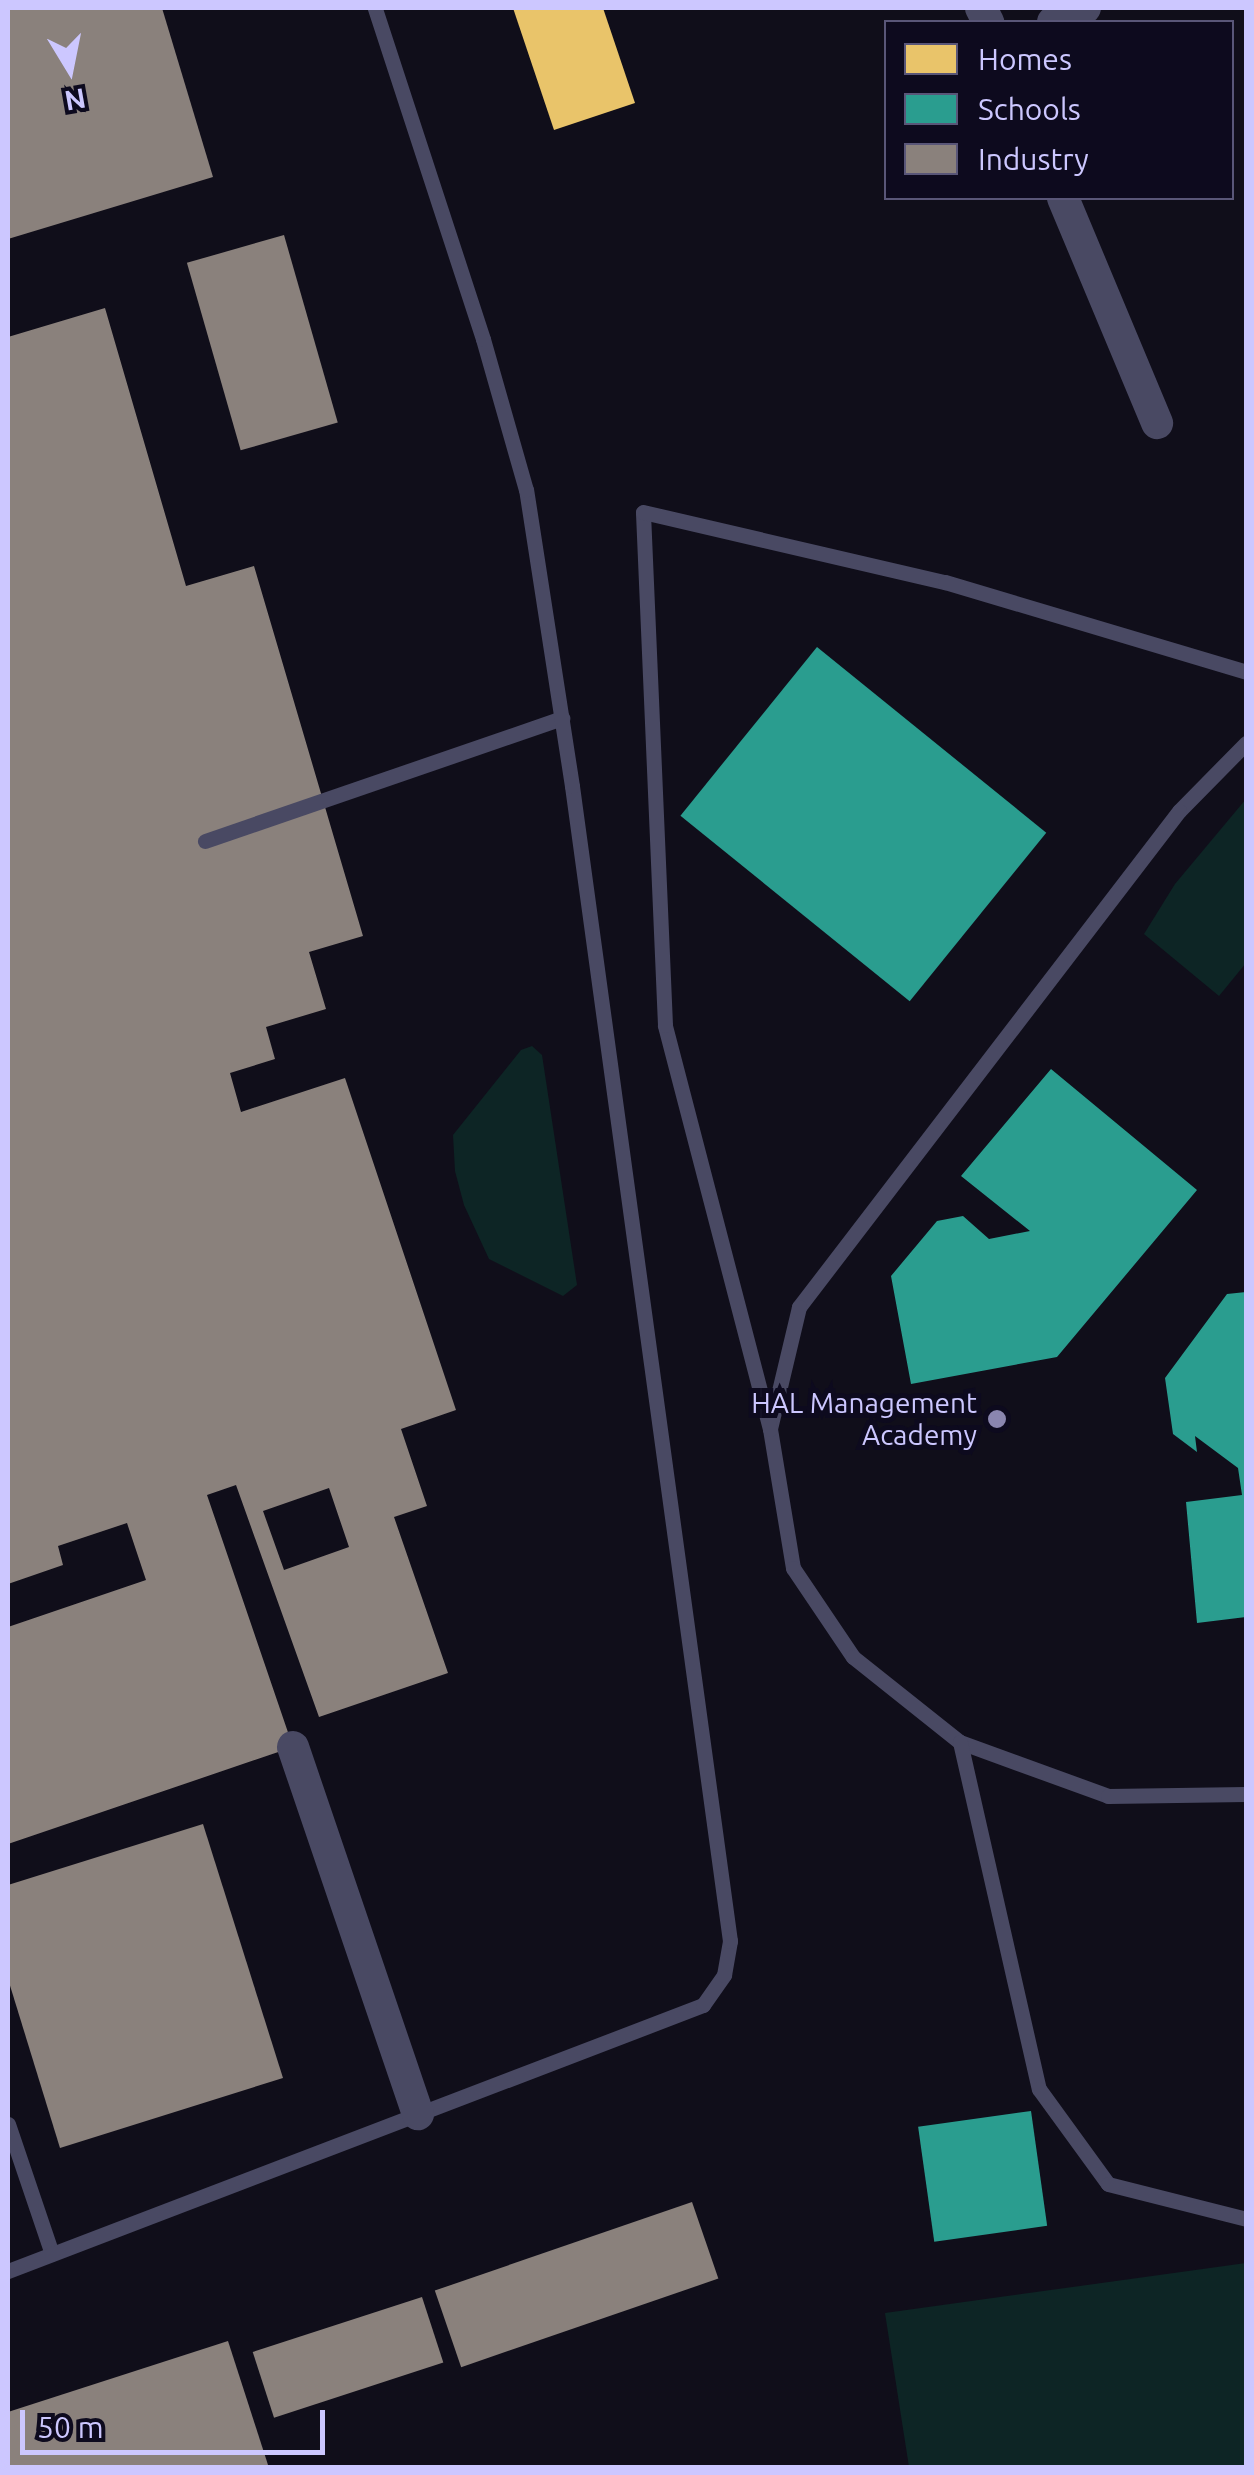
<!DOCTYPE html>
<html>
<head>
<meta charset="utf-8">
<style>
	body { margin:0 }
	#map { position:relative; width:1254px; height:2475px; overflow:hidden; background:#100e1a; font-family:Ubuntu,sans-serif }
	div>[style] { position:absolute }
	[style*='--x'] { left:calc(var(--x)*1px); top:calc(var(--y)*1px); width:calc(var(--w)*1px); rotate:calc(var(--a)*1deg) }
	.green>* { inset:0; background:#0d2525 }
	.homes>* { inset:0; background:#e9c46a }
	.schools>* { inset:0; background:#2a9d8f; transform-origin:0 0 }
	.industry>* { inset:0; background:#8a817c; transform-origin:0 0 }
	.lane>* { height:15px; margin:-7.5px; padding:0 7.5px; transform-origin:7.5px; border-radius:7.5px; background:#494963 }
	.street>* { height:32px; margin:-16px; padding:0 16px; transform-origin:16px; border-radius:16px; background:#494963 }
	.dots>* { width:28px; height:28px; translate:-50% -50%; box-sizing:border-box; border:5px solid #0d0a1e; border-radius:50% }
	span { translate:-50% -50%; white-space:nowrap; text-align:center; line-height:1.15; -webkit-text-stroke:10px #0d0a1e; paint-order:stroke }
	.poi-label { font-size:28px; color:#ccc7ff }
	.right { translate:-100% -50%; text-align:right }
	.frame { position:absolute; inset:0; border:10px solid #ccc7ff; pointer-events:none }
	.legend { position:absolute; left:884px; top:20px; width:350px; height:180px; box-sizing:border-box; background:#0d0a1e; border:2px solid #595678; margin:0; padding:12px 18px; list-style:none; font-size:30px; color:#ccc7ff }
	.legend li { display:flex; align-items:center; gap:20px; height:50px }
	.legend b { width:50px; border:2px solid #595678 }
	.north { position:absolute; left:20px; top:20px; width:100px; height:100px; -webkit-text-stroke:8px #0d0a1e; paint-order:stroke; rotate:170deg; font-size:28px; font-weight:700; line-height:40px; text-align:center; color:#ccc7ff }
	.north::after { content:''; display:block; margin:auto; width:35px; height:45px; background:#ccc7ff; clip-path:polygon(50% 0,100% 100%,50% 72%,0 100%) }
	.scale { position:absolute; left:20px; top:2410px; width:305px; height:45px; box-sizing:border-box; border:5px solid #ccc7ff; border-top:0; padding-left:12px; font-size:30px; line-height:35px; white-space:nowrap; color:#ccc7ff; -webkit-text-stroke:8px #0d0a1e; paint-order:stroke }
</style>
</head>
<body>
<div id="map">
	<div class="green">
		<div style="clip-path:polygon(1246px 799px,1246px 963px,1219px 996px,1144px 934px,1175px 884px)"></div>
		<div style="clip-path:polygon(532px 1046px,542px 1055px,577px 1285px,563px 1296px,489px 1259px,464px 1205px,455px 1171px,453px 1135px,521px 1050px)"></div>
		<div style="clip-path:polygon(1246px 2263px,1246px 2467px,909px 2467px,885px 2313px)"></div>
	</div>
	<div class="homes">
		<div style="clip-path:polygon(513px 8px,603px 8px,635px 103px,554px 130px)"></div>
	</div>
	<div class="schools">
		<div style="left:817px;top:647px;width:295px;height:217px;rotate:39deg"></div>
		<div style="clip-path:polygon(1051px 1069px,1197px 1190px,1057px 1357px,911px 1384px,891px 1276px,937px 1221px,963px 1216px,989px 1239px,1030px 1231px,961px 1176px)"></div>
		<div style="clip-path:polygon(1246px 1292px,1246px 1617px,1197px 1623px,1186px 1502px,1242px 1495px,1238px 1468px,1195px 1436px,1197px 1452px,1173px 1434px,1165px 1378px,1227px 1294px)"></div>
		<div style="left:1031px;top:2111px;width:116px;height:114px;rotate:82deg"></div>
	</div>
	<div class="industry">
		<div style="clip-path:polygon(8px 8px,162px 8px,213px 177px,8px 239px)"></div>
		<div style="left:284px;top:235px;width:195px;height:101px;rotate:74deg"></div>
		<div style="clip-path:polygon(evenodd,105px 308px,186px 586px,254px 566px,363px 936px,309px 952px,326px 1009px,266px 1027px,275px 1059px,230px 1073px,241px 1112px,345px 1078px,456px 1410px,401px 1429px,427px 1506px,394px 1517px,448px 1673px,319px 1717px,236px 1485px,207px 1495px,293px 1747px,8px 1844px,8px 1627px,146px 1580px,127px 1523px,58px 1546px,63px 1565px,8px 1584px,8px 337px,105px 308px,329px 1488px,349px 1547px,284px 1570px,263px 1511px,329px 1488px)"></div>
		<div style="clip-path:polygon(203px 1824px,283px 2078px,60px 2148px,8px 1979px,8px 1885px)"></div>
		<div style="left:692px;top:2202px;width:81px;height:272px;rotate:71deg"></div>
		<div style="left:422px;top:2297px;width:69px;height:178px;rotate:72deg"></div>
		<div style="clip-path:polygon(228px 2341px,269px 2468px,8px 2468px,8px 2412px)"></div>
	</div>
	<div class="lane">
		<div style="--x:1246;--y:743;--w:95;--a:134.6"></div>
		<div style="--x:1179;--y:811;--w:625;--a:127.46"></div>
		<div style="--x:799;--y:1307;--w:125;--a:103.4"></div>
		<div style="--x:770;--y:1429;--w:141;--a:80.6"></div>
		<div style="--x:793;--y:1568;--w:107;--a:56"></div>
		<div style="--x:853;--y:1657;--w:137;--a:38.5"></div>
		<div style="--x:960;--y:1742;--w:158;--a:20"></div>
		<div style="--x:1108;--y:1796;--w:138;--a:-0.8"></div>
		<div style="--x:205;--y:841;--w:378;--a:-19"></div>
		<div style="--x:770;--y:1429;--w:417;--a:-104.6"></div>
		<div style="--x:665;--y:1025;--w:513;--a:-92.46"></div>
		<div style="--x:643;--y:512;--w:310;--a:13.1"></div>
		<div style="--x:945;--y:582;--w:314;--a:16.6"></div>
		<div style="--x:960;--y:1742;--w:356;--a:77.2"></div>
		<div style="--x:1039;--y:2089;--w:117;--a:54"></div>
		<div style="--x:1108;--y:2184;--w:142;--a:14.2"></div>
		<div style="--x:8;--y:2124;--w:137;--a:71.3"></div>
		<div style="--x:8;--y:2271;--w:744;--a:-20.94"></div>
		<div style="--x:703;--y:2005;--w:37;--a:-55"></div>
		<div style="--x:724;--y:1975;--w:35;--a:-80"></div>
		<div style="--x:730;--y:1941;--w:1166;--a:-97.79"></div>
		<div style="--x:572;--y:786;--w:300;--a:-98.8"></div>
		<div style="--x:526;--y:490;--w:157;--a:-105.9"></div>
		<div style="--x:483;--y:339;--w:348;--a:-108.1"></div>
	</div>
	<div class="street">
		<div style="--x:981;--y:8;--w:16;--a:63"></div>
		<div style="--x:1053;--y:22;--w:35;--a:-24"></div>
		<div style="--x:1063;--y:198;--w:244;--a:67.3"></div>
		<div style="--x:293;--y:1747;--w:388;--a:71.2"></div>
	</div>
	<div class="dots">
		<div style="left:997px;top:1419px;background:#8a86af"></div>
	</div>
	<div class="poi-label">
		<span class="right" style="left:977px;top:1419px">HAL Management<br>Academy</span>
	</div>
	<div class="frame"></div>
	<ul class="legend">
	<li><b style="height:28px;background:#e9c46a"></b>Homes</li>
	<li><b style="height:28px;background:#2a9d8f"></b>Schools</li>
	<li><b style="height:28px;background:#8a817c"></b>Industry</li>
	</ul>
	<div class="north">N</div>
	<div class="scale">50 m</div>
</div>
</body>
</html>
